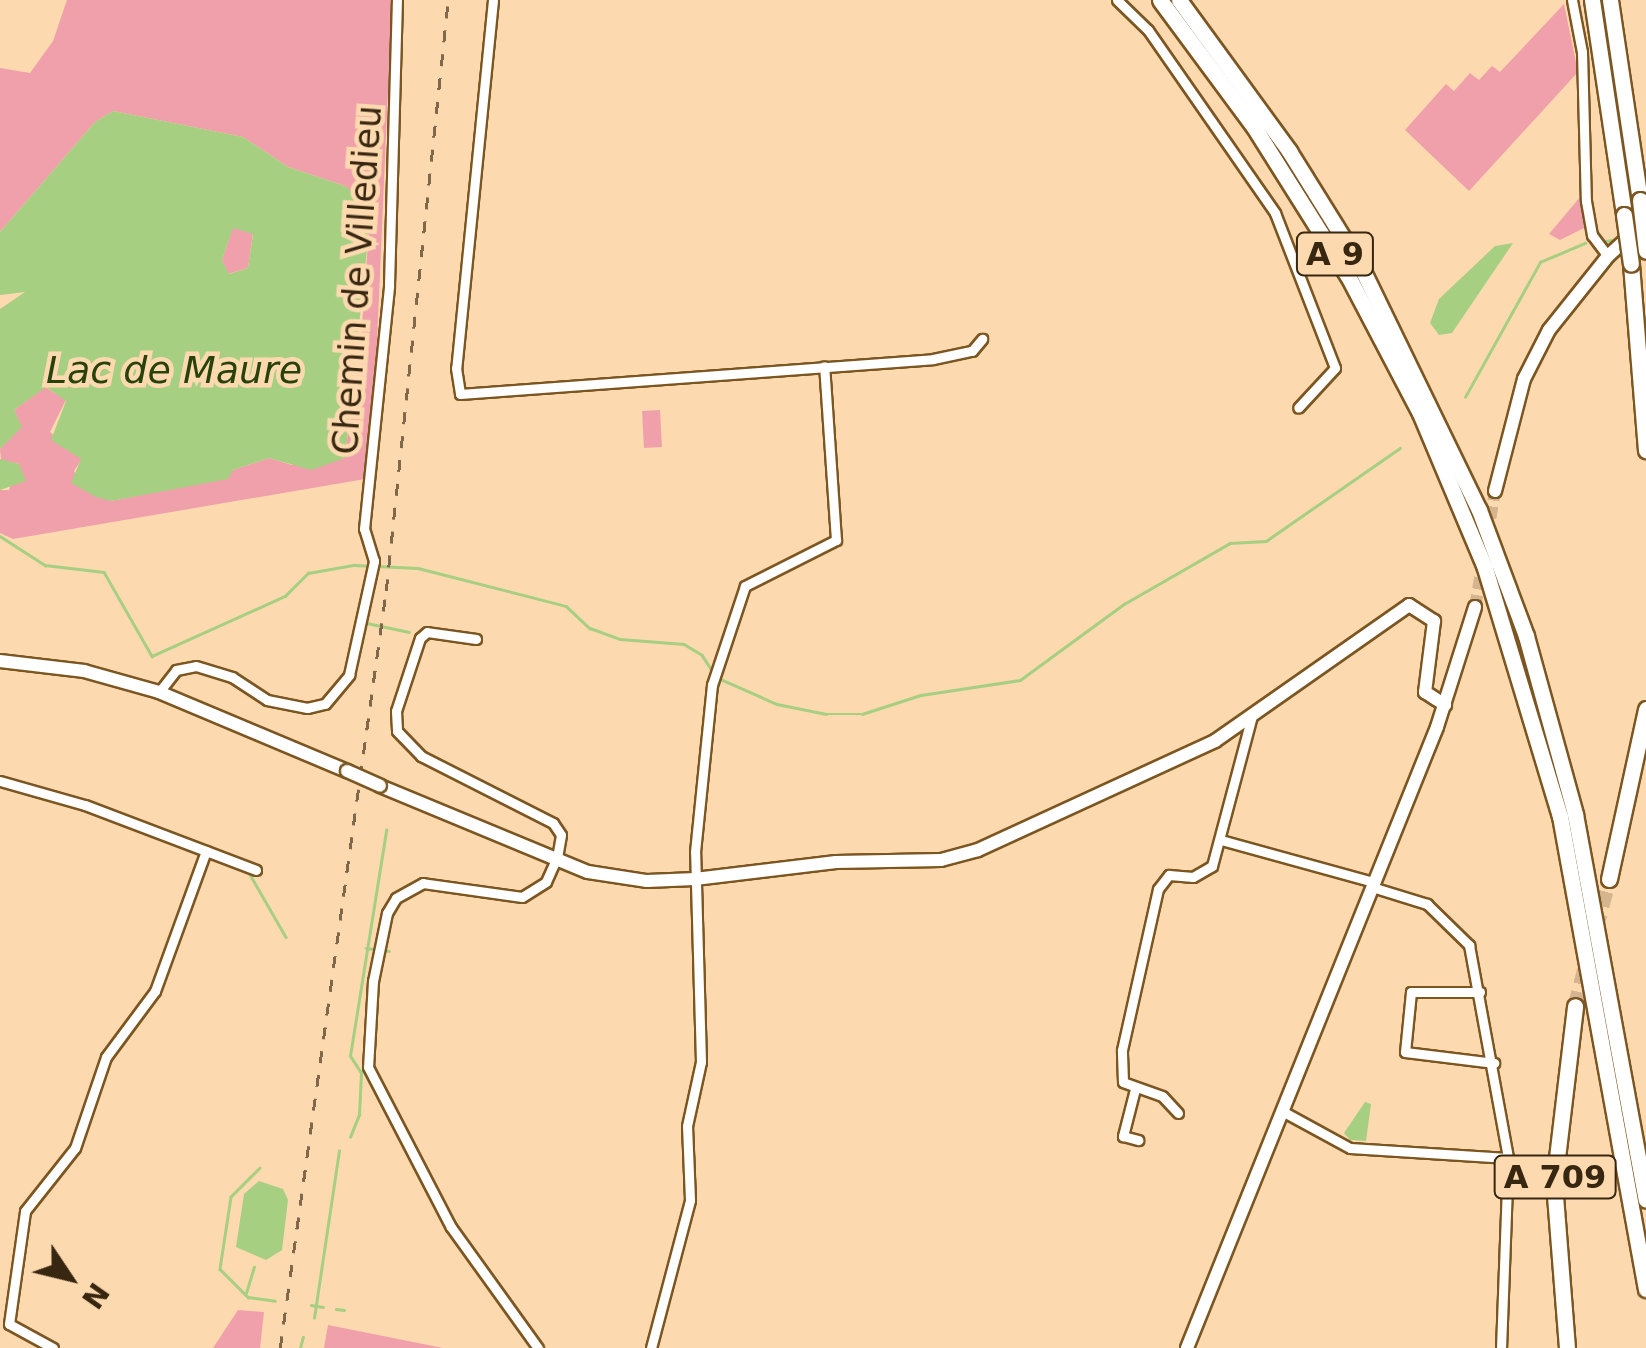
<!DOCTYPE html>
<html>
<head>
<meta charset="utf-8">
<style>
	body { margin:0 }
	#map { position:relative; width:1646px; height:1348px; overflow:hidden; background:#fdd9af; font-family:"DejaVu Sans",sans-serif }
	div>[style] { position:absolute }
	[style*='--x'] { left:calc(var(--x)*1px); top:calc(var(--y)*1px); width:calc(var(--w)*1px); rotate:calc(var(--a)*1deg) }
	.green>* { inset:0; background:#efa0aa; transform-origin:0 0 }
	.water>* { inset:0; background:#a6cf82 }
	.stream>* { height:2.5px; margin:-1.25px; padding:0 1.25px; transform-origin:1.25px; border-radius:1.25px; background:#a6cf82 }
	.secondary-tunnel>* { height:12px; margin-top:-6px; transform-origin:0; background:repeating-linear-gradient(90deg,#d5b58f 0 12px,transparent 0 18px) }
	.highway-tunnel>* { height:15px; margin-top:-7.5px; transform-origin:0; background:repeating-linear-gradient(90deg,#d5b58f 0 15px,transparent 0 23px) }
	.roads { filter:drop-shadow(2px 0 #7c5621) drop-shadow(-2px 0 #7c5621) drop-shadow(0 2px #7c5621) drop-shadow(0 -2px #7c5621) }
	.street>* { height:9px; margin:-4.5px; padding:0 4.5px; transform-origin:4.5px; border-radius:4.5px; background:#fff }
	.secondary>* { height:12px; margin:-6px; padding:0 6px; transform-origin:6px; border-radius:6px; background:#fff }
	.highway>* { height:15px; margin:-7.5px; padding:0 7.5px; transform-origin:7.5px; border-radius:7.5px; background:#fff }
	.rail>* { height:2.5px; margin-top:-1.25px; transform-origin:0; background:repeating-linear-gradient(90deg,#80684a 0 12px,transparent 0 24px) }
	.bridges { filter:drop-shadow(2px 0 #7c5621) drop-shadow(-2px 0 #7c5621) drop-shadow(0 2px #7c5621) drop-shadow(0 -2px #7c5621) }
	.secondary-bridge>* { height:12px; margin:-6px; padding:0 6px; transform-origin:6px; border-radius:6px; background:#fff }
	.highway-bridge>* { height:15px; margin:-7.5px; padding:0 7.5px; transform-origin:7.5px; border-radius:7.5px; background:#fff }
	span { translate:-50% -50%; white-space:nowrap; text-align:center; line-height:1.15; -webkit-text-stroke:9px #fdd9af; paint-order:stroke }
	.shield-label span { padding:2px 8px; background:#fdd9af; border:2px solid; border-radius:8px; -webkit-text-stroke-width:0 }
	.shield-label { font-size:32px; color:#372610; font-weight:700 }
	.street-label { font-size:35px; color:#372610 }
	.water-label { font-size:38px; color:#28420b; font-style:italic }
	.north { position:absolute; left:20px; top:1228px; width:100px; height:100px; -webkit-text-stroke:8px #fdd9af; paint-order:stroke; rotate:125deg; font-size:28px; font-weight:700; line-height:40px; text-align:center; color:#372610 }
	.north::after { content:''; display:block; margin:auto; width:35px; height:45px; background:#372610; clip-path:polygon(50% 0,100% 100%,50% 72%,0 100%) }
</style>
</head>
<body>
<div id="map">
	<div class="green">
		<div style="clip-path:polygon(67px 0,392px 0,371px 478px,13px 539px,0 533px,0 490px,9px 490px,19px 464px,1px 460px,0 449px,21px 427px,14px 410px,45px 387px,66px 400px,50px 432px,82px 459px,74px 471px,86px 490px,111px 501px,188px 485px,269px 458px,292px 465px,344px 458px,359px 364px,369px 231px,345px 186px,288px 167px,243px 137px,113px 111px,95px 122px,0 232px,0 68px,30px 73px,53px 41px)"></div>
		<div style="clip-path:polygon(1564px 4px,1578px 72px,1469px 191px,1405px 130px,1446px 84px,1454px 91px,1470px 73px,1479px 80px,1492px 66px,1500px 72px)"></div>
		<div style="clip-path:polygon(1581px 196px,1584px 228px,1560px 240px,1549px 234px)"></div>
		<div style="clip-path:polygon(233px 227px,253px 233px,248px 268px,228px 274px,222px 260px)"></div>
		<div style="left:660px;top:410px;width:37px;height:18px;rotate:87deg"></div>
		<div style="clip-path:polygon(238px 1310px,264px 1312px,260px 1348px,213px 1348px)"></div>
		<div style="clip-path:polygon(328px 1325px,443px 1348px,324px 1348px)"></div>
	</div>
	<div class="water">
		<div style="clip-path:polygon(evenodd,113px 111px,243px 137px,288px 167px,345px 186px,361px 199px,369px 231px,345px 458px,311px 470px,269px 458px,233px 470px,228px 479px,111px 501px,96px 497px,71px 483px,81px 459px,51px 440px,66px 401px,46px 387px,14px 410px,22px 427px,0 449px,0 309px,25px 292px,0 295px,0 232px,95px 122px,113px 111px,233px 228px,253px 234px,248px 268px,229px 274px,222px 260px,233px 228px)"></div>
		<div style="clip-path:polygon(1513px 243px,1452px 333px,1439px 335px,1430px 323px,1439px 299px,1495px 246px)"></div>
		<div style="clip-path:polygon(0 459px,19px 464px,26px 481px,0 490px)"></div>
		<div style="clip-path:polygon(1365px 1102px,1371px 1104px,1366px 1141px,1350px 1140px,1344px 1133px)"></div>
		<div style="clip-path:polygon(259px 1181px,283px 1189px,288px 1200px,282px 1250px,266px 1260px,236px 1247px,244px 1194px)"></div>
	</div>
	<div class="stream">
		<div style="--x:1606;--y:241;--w:11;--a:-10"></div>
		<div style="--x:1465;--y:397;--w:154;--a:-60.9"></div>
		<div style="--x:1540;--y:262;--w:49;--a:-22.9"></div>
		<div style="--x:0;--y:536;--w:54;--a:32.8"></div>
		<div style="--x:45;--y:565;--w:59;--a:6.8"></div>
		<div style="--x:104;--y:572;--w:97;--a:60.3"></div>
		<div style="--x:152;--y:656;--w:146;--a:-24.3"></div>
		<div style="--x:285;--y:596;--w:33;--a:-45"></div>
		<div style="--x:308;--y:573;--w:47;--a:-9.9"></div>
		<div style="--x:354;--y:565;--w:64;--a:2.7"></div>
		<div style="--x:418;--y:568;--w:153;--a:14.4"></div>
		<div style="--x:566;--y:606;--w:33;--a:43"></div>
		<div style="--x:590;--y:628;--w:32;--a:20"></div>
		<div style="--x:620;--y:639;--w:64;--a:4.5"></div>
		<div style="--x:684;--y:644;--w:21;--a:31"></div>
		<div style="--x:702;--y:655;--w:20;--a:57"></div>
		<div style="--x:362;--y:622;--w:48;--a:12"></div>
		<div style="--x:718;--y:678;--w:64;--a:23.8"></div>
		<div style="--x:777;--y:704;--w:50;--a:11.5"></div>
		<div style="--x:826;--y:714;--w:36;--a:0"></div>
		<div style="--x:862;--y:714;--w:62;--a:-17.9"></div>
		<div style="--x:921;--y:695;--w:100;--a:-8.6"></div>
		<div style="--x:1020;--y:680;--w:129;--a:-36.2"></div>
		<div style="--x:1124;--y:604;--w:122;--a:-29.9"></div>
		<div style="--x:1230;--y:543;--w:36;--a:-3"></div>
		<div style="--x:1266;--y:541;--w:163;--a:-34.8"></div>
		<div style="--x:248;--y:871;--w:76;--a:60.1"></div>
		<div style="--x:366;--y:948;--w:7;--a:8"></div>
		<div style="--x:386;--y:950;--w:3;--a:18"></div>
		<div style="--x:350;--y:1137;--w:24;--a:-68"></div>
		<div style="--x:359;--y:1115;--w:42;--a:-87.3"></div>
		<div style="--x:361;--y:1073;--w:20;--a:-123"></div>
		<div style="--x:350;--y:1056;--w:229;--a:-80.9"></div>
		<div style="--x:260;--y:1168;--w:41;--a:135"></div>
		<div style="--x:231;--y:1197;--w:73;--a:98.7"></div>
		<div style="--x:220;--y:1269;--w:40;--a:45"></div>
		<div style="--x:248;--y:1297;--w:27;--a:8"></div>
		<div style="--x:246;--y:1293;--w:27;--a:-73"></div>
		<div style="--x:311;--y:1305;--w:12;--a:9"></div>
		<div style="--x:336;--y:1309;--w:8;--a:7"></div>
		<div style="--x:314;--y:1318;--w:169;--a:-81.5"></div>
		<div style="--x:300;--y:1348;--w:11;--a:-75"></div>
	</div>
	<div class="secondary-tunnel">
		<div style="--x:1475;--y:607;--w:118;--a:-80.2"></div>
	</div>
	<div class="highway-tunnel">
		<div style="--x:1596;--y:928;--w:51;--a:-75.1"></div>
		<div style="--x:1575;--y:1006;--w:48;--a:-75.4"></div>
	</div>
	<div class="roads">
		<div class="street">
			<div style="--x:493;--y:0;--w:370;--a:95.7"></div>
			<div style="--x:456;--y:368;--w:26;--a:81"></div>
			<div style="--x:460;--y:394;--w:474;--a:-4.2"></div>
			<div style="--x:933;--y:359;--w:40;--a:-12"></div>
			<div style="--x:972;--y:351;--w:16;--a:-50"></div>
			<div style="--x:1117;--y:0;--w:43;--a:44.1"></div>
			<div style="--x:1148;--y:30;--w:223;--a:55.2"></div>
			<div style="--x:1275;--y:213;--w:166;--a:68.8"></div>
			<div style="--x:1335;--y:368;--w:54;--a:132.8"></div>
			<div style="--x:1572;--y:0;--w:53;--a:79.1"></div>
			<div style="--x:1582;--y:52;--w:149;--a:88.5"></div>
			<div style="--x:1586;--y:201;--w:35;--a:80"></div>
			<div style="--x:1592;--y:235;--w:26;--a:53"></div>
			<div style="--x:476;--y:639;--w:49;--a:-171.9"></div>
			<div style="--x:427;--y:632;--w:9;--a:139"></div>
			<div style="--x:420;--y:638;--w:77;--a:108.2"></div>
			<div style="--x:396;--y:711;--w:20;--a:87"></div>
			<div style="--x:397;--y:731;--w:35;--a:46"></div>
			<div style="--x:421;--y:756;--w:148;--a:26.9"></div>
			<div style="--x:553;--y:823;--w:14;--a:56"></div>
			<div style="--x:561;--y:835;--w:22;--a:100"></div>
			<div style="--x:557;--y:857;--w:27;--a:114"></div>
			<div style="--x:546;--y:882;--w:28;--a:148"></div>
			<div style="--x:522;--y:897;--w:100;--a:-172"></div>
			<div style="--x:423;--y:883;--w:31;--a:151"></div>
			<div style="--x:396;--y:898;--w:17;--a:121"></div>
			<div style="--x:387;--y:913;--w:69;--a:101.6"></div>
			<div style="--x:373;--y:981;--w:86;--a:93.3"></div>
			<div style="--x:368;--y:1067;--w:180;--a:62.6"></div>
			<div style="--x:451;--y:1227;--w:149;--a:54.3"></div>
			<div style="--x:159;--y:692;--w:28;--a:-52"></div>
			<div style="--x:176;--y:670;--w:20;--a:-11"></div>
			<div style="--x:196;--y:666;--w:38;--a:17"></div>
			<div style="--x:232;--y:677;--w:42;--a:33.3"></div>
			<div style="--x:267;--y:700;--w:41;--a:11.3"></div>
			<div style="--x:307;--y:708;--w:18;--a:-13"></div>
			<div style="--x:325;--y:704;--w:38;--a:-50"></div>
			<div style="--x:349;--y:675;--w:117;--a:-77.6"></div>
			<div style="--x:374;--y:561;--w:34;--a:-107"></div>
			<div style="--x:364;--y:529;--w:245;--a:-84.1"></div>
			<div style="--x:389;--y:285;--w:285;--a:-88.4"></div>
			<div style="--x:0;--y:781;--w:88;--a:15.8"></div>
			<div style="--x:85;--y:805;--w:183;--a:20.8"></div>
			<div style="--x:1221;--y:840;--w:159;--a:15.4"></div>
			<div style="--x:1372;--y:887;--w:58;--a:17.2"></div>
			<div style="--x:1427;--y:904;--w:59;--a:44.3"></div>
			<div style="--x:1469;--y:945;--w:217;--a:79.6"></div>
			<div style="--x:1508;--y:1158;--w:190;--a:92.1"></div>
			<div style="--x:1480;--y:992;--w:69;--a:180"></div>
			<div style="--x:1411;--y:992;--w:60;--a:95.7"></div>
			<div style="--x:1405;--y:1052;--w:90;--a:7"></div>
			<div style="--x:1135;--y:1089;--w:49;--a:104.3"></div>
			<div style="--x:1123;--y:1136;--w:16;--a:15"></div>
			<div style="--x:1282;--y:1111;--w:77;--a:28.6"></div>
			<div style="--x:1350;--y:1148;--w:158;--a:3.6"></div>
			<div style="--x:1178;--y:1113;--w:23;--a:-133"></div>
			<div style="--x:1162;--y:1096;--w:41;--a:-160.3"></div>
			<div style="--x:1123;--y:1082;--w:32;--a:-92"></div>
			<div style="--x:1122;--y:1050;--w:165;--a:-77.4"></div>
			<div style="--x:1158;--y:889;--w:18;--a:-52"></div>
			<div style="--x:1169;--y:875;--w:24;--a:5"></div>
			<div style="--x:1193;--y:877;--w:22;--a:-30"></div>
			<div style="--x:1212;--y:866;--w:152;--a:-75.1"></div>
			<div style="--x:53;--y:1348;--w:50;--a:-151.4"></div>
			<div style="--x:9;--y:1324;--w:114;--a:-81.9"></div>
			<div style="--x:25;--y:1211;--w:80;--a:-51.6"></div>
			<div style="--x:75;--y:1148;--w:96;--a:-71.2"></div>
			<div style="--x:106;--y:1057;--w:82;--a:-53.4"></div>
			<div style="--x:155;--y:991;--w:149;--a:-70"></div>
			<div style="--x:651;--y:1348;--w:153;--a:-75.2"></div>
			<div style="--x:690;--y:1200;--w:74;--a:-92.3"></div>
			<div style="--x:687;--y:1126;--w:66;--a:-77.7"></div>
			<div style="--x:701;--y:1062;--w:210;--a:-91.6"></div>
			<div style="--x:695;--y:852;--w:168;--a:-84.2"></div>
			<div style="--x:712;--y:685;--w:104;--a:-71.6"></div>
			<div style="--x:745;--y:586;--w:102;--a:-26.8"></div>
			<div style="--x:836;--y:540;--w:174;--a:-93.9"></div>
		</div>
		<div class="secondary">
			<div style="--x:1495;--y:491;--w:116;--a:-75.5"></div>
			<div style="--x:1524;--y:379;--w:55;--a:-63"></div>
			<div style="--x:1549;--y:330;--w:95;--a:-51.4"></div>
			<div style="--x:1608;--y:256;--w:52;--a:-42.6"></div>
			<div style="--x:0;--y:661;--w:85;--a:6.8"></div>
			<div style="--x:84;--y:671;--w:78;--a:15.6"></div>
			<div style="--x:159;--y:692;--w:204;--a:22.8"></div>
			<div style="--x:380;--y:786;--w:225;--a:22.5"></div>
			<div style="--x:588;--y:872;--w:60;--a:8.7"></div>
			<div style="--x:647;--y:881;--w:48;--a:-2.4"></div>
			<div style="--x:695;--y:879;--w:142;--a:-6.9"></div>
			<div style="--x:836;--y:862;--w:105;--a:-1.1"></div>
			<div style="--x:941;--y:860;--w:38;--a:-15"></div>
			<div style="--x:978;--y:850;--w:261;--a:-24.7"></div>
			<div style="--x:1215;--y:741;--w:237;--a:-35"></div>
			<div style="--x:1409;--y:605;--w:30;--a:33"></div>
			<div style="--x:1434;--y:621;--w:72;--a:97.2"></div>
			<div style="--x:1425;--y:692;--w:24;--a:33"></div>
			<div style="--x:1187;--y:1348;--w:669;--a:-68.07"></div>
			<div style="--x:1437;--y:727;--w:126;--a:-72.4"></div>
		</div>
		<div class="highway">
			<div style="--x:1160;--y:0;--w:158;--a:53.5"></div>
			<div style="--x:1254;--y:127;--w:176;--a:57.8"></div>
			<div style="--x:1348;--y:276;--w:155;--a:62.3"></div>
			<div style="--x:1420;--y:413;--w:168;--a:67.2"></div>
			<div style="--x:1485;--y:568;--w:259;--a:73.2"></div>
			<div style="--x:1560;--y:816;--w:481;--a:79.7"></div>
			<div style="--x:1179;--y:0;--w:187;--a:53.9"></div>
			<div style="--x:1289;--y:151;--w:134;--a:58.1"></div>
			<div style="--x:1360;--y:265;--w:272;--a:64.1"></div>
			<div style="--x:1479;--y:510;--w:134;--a:69.5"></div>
			<div style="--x:1526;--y:636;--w:185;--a:74.6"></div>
			<div style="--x:1575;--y:814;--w:392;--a:79.6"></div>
			<div style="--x:1592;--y:0;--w:217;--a:81.5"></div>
			<div style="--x:1610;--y:0;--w:202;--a:81.5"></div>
			<div style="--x:1631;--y:264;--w:187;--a:85.4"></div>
			<div style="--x:1609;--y:879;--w:174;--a:-77.7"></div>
			<div style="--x:1567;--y:1348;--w:166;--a:-94.5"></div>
			<div style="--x:1554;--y:1183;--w:178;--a:-83.2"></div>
		</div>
	</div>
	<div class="rail">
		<div style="--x:280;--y:1348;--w:764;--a:-82.03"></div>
		<div style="--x:386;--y:591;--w:594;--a:-84.01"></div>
	</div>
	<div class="bridges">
		<div class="secondary-bridge">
			<div style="--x:347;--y:771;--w:36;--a:24"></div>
		</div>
		<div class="highway-bridge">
			<div style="--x:1640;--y:200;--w:51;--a:83.3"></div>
			<div style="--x:1624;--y:215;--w:49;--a:81.9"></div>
		</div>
	</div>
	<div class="shield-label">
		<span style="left:1335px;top:254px">A 9</span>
		<span style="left:1555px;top:1177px">A 709</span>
	</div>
	<div class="street-label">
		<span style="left:357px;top:280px;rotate:-86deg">Chemin de Villedieu</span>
	</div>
	<div class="water-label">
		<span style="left:174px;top:371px">Lac de Maure</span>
	</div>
	<div class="north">N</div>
</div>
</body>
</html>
